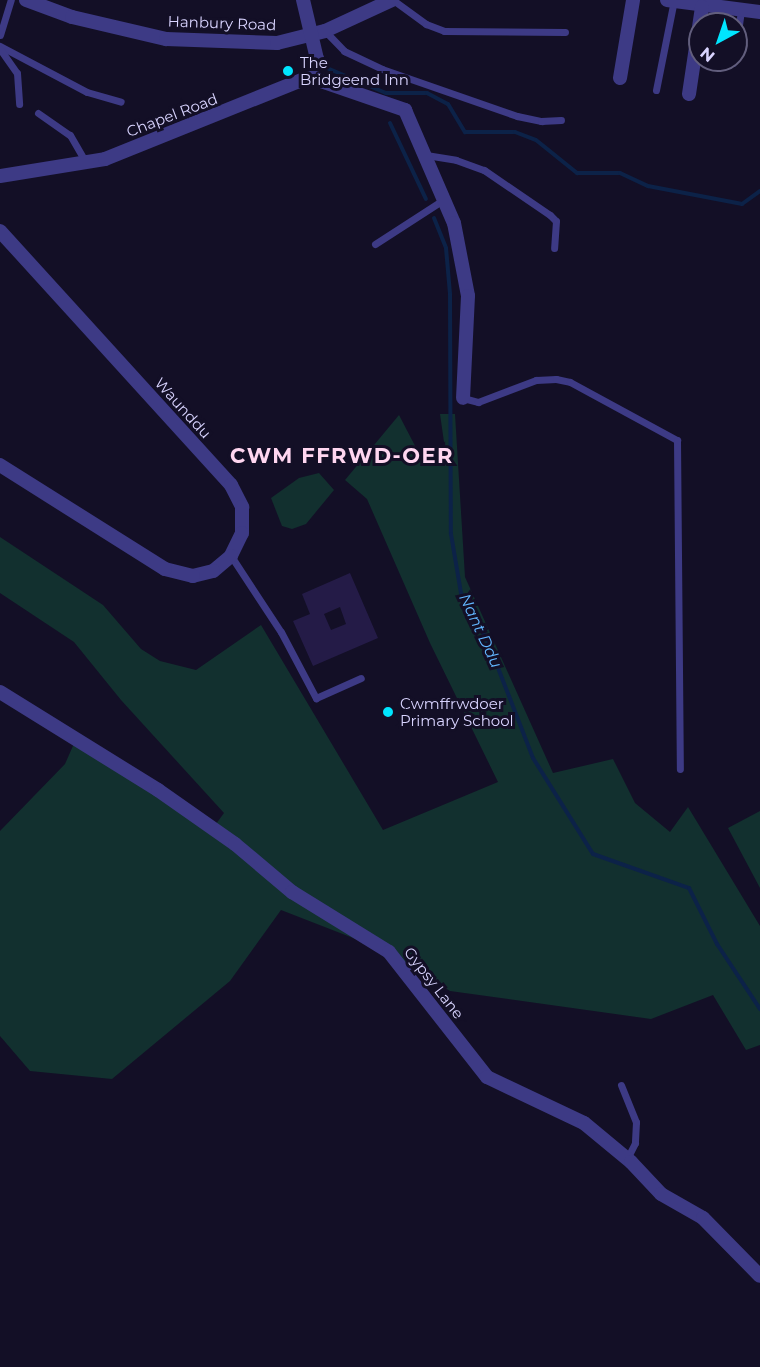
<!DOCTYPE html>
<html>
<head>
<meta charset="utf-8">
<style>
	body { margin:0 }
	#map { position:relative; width:760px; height:1367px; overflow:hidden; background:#130f26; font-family:Montserrat,sans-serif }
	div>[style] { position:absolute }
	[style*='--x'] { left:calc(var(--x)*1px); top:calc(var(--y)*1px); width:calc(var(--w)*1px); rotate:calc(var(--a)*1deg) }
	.green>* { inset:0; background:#12302f }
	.stream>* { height:4px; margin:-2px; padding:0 2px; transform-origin:2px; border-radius:2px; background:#0c2248 }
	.building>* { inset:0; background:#241b47 }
	.lane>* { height:7px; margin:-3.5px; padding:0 3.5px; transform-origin:3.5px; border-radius:3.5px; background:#3d3a85 }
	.street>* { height:14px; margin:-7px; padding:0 7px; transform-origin:7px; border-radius:7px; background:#3d3a85 }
	.dots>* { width:16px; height:16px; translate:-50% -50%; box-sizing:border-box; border:3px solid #130f26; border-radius:50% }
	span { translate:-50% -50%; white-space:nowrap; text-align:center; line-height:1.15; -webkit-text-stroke:6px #130f26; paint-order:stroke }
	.street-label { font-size:15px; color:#d9d4ff }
	.poi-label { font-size:15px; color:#d9d4ff }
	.left { translate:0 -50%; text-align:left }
	.water-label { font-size:16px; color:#62b6ff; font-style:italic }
	.district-label { font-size:21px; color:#ffd6f0; font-weight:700; letter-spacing:1.5px }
	.north { position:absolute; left:688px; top:12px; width:60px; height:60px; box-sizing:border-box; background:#130f26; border:2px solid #625e7d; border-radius:50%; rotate:220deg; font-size:16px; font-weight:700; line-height:24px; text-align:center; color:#d9d4ff }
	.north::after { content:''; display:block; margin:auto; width:21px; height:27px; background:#00e5ff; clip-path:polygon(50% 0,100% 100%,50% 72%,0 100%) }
</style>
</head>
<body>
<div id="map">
	<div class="green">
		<div style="clip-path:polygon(440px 414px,455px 414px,465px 577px,553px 773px,613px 759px,635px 803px,670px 832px,688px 807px,760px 926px,760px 1045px,746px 1050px,713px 995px,651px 1019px,450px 991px,389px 952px,281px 910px,230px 981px,112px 1079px,30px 1071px,0 1036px,0 831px,65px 764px,76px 739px,213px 828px,224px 813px,121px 700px,74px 642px,0 593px,0 537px,103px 605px,141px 649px,160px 661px,196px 670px,261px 625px,383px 830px,498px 782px,430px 643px,367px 499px,345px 480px,399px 415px,425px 465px,446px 456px)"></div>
		<div style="clip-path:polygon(319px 473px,334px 490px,306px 524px,292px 529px,282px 526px,271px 498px,299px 478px)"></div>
		<div style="clip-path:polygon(760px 811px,760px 888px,728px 828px)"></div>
	</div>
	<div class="stream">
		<div style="--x:327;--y:68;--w:64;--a:23"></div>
		<div style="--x:386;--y:93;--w:41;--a:0"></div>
		<div style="--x:427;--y:93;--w:24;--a:28"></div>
		<div style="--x:448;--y:104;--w:33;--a:59"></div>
		<div style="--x:465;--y:132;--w:50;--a:0"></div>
		<div style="--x:515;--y:132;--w:22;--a:21"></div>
		<div style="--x:536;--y:140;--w:53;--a:38.8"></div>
		<div style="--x:577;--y:173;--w:43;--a:0"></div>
		<div style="--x:620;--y:173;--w:31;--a:25"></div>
		<div style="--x:648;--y:186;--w:96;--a:10.8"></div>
		<div style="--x:742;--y:204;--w:22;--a:-36"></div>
		<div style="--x:390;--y:123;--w:84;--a:64.7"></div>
		<div style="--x:434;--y:218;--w:32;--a:68"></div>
		<div style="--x:446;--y:248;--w:46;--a:85"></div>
		<div style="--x:450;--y:294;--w:240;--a:89.8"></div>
		<div style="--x:451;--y:534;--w:60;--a:80.4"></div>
		<div style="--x:461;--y:593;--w:56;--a:61.1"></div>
		<div style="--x:488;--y:642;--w:124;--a:68.8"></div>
		<div style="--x:533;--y:758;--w:113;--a:58"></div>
		<div style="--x:593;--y:854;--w:102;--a:19.5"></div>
		<div style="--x:689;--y:888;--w:63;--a:63.4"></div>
		<div style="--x:717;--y:944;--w:78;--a:56.5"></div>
	</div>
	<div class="building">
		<div style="clip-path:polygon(evenodd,350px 573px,378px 638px,313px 666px,293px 621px,310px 614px,302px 594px,350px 573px,340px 607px,346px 624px,331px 630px,324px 614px,340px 607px)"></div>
	</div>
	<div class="lane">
		<div style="--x:393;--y:0;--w:41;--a:36"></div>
		<div style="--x:426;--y:24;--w:19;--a:21"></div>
		<div style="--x:444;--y:31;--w:121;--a:0.5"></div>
		<div style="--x:325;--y:31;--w:28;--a:46"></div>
		<div style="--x:344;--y:51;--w:42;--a:25.3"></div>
		<div style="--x:382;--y:69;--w:143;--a:19.2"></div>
		<div style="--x:517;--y:116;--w:25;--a:12"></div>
		<div style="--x:541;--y:121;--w:20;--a:-3"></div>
		<div style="--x:0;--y:35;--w:37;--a:-73"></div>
		<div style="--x:0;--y:46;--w:98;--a:27.9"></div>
		<div style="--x:87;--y:92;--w:35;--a:16"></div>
		<div style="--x:736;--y:46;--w:35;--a:-82"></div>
		<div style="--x:0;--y:49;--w:29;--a:55"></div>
		<div style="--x:17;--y:73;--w:31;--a:86"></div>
		<div style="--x:733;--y:63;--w:3;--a:-72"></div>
		<div style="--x:656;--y:90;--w:92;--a:-78.7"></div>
		<div style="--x:38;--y:113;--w:39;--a:35"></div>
		<div style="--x:70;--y:135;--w:30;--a:60"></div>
		<div style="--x:426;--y:155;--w:30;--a:9"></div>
		<div style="--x:456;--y:160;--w:30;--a:20"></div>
		<div style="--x:484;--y:170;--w:80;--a:34.3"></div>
		<div style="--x:550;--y:215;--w:8;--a:45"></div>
		<div style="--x:556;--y:221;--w:27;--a:94"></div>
		<div style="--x:375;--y:244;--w:81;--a:-32.9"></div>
		<div style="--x:463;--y:398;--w:16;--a:15"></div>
		<div style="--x:478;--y:402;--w:62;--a:-20.8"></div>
		<div style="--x:536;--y:380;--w:20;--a:-3"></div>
		<div style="--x:556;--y:379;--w:14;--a:12"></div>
		<div style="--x:570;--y:382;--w:122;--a:28.5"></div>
		<div style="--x:677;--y:440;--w:329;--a:89.5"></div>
		<div style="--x:231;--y:556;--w:91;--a:56.7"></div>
		<div style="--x:281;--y:632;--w:75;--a:62.1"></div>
		<div style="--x:316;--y:698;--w:49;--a:-24"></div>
		<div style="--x:621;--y:1085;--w:40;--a:68"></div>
		<div style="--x:636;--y:1122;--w:21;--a:93"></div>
		<div style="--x:635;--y:1143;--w:18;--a:117"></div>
	</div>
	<div class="street">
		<div style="--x:26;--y:0;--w:49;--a:20.3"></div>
		<div style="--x:72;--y:17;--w:97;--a:13.2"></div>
		<div style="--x:166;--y:39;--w:111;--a:2.1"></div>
		<div style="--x:277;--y:43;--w:49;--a:-14"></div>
		<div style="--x:325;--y:31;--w:74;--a:-24.8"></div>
		<div style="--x:667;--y:0;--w:94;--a:7.4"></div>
		<div style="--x:309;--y:77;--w:102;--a:19"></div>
		<div style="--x:405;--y:110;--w:123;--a:66.6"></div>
		<div style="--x:454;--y:223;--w:74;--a:79.1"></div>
		<div style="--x:468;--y:296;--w:102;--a:92.8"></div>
		<div style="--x:620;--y:78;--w:79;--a:-80.5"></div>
		<div style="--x:689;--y:94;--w:88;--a:-81.5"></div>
		<div style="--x:0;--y:176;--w:106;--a:-9.2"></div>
		<div style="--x:105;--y:159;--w:220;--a:-21.9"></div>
		<div style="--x:309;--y:77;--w:20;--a:-66"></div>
		<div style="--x:317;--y:59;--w:61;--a:-103.3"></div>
		<div style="--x:0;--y:231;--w:343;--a:47.7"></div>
		<div style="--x:231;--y:485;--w:25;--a:63"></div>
		<div style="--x:242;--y:507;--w:26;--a:90"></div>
		<div style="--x:242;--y:533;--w:25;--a:116"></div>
		<div style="--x:231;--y:556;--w:23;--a:140"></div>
		<div style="--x:213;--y:571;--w:21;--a:166"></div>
		<div style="--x:193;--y:576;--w:29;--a:-166"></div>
		<div style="--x:165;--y:569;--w:195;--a:-147.8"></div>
		<div style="--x:0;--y:692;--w:186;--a:31.8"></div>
		<div style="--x:158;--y:790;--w:94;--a:35"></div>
		<div style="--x:235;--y:844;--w:75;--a:40.1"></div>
		<div style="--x:292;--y:892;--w:114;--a:31.7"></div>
		<div style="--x:389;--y:952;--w:159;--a:51.9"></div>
		<div style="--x:487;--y:1077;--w:107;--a:25.4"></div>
		<div style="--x:584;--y:1123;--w:61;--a:39.7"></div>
		<div style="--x:631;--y:1162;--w:44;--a:46.8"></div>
		<div style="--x:661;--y:1194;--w:48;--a:29.7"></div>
		<div style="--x:703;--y:1218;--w:81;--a:45.5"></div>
	</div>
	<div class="dots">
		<div style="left:288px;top:71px;background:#00e5ff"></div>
		<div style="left:388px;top:712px;background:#00e5ff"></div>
	</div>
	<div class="street-label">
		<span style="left:222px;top:23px;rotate:2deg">Hanbury Road</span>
		<span style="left:172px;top:115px;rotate:-21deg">Chapel Road</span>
		<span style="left:183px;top:408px;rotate:48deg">Waunddu</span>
		<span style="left:434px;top:983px;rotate:52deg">Gypsy Lane</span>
	</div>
	<div class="poi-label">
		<span class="left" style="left:300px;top:71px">The<br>Bridgeend Inn</span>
		<span class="left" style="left:400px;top:712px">Cwmffrwdoer<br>Primary School</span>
	</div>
	<div class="water-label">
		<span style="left:480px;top:631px;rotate:65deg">Nant Ddu</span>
	</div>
	<div class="district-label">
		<span style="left:342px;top:456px">CWM FFRWD-OER</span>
	</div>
	<div class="north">N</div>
</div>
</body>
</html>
